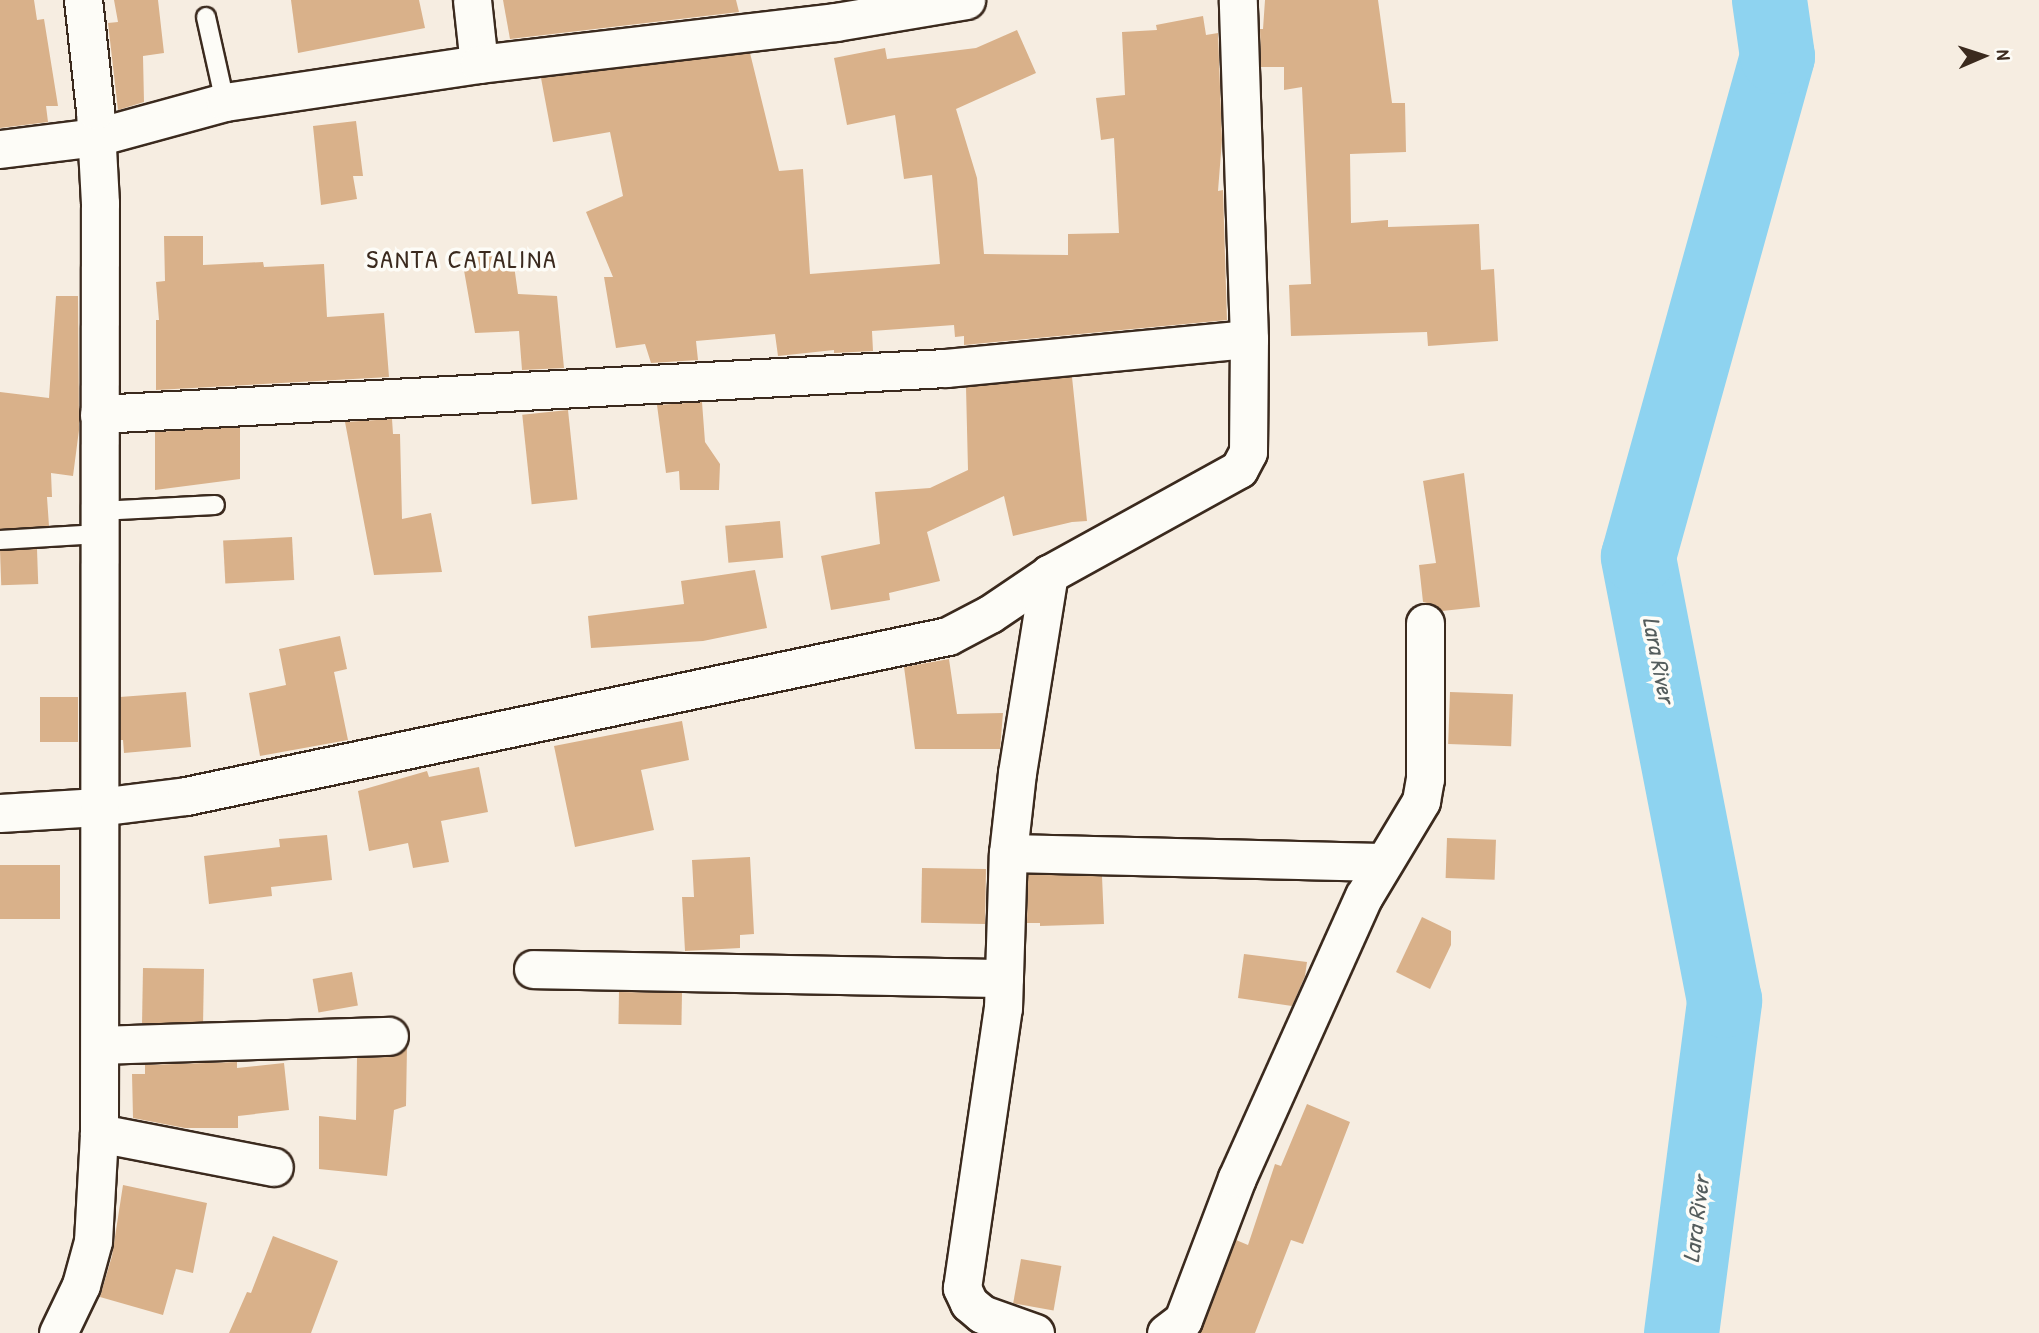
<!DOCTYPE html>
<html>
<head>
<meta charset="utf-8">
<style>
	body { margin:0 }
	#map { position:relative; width:2039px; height:1333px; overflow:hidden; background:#f6ede1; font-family:"Patrick Hand",sans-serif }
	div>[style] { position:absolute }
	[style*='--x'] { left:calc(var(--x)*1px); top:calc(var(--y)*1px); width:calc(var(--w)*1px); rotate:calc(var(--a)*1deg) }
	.river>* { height:75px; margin:-37.5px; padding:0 37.5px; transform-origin:37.5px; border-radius:37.5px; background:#8ed3f0 }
	.building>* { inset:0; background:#d9b18a; transform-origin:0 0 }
	.roads { filter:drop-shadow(2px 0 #3b2a1e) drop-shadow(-2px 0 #3b2a1e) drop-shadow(0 2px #3b2a1e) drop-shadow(0 -2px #3b2a1e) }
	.service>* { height:18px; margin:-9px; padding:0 9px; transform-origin:9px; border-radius:9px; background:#fdfcf7 }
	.minor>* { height:37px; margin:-18.5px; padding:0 18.5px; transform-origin:18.5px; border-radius:18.5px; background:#fdfcf7 }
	span { translate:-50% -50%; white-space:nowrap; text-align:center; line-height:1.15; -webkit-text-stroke:7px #fdfcf7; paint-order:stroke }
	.water-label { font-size:24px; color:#545d5d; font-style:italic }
	.quarter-label { font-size:26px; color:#3b2a1e; letter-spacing:2px }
	.north { position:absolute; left:1948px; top:21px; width:70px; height:70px; -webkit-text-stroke:5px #fdfcf7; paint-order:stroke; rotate:87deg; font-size:19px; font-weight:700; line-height:28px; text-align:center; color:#3b2a1e }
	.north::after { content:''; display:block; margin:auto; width:24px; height:32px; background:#3b2a1e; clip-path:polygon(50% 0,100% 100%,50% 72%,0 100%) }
</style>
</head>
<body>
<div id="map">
	<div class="river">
		<div style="--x:1681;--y:1333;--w:336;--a:-82.6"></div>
		<div style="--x:1724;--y:1000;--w:452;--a:-101"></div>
		<div style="--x:1638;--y:556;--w:519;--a:-74.46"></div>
		<div style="--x:1777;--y:56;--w:57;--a:-98.1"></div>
	</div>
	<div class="building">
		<div style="clip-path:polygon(0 0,34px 0,37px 20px,44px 19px,58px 106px,46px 106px,48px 122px,0 128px)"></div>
		<div style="clip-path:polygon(114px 0,158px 0,164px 53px,143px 56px,144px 102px,118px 110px,108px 23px,118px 22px)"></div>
		<div style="clip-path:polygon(291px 0,419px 0,425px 28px,298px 53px)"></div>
		<div style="clip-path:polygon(503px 0,736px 0,739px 12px,510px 39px)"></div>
		<div style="clip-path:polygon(1265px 0,1378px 0,1392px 103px,1405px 103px,1406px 152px,1350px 154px,1351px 223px,1388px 220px,1388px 227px,1479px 224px,1481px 270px,1494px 269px,1498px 341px,1428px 346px,1427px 332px,1291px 336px,1289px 285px,1311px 284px,1302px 87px,1284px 90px,1284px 67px,1261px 67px,1260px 29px,1263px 29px)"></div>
		<div style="clip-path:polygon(1203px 16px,1206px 35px,1218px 33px,1222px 140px,1218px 191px,1223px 190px,1227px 320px,964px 345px,964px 336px,955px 337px,954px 325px,872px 331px,873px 351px,834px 353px,834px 350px,778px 356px,775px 334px,696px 341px,698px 360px,651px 363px,645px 344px,616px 348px,604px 277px,613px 277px,586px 212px,623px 196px,610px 132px,553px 142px,541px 78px,750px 53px,779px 171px,803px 169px,810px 274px,940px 264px,932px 175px,904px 179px,895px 115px,847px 125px,834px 58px,885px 48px,887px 59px,976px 48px,1017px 30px,1036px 73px,956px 109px,977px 178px,984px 254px,1068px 255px,1068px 234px,1119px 233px,1114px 138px,1101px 140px,1096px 98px,1125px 95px,1122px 32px,1157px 30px,1156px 25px)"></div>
		<div style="clip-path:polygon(356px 121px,363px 176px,353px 176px,357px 199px,321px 205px,313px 126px)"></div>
		<div style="clip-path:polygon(164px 236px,203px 236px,203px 265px,263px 262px,264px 267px,324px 264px,327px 317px,384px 313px,389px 377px,156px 390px,156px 320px,159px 320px,156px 282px,165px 281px)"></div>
		<div style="clip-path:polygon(512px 251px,518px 294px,557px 296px,564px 368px,522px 370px,519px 331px,475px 333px,462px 259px)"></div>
		<div style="clip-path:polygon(56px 296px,78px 296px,79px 430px,73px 476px,51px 473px,52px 497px,47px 497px,49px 526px,0 529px,0 392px,49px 398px)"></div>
		<div style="clip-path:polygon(1072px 377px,1087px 521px,1072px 522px,1013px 536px,1004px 496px,927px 532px,940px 581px,889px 593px,890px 600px,831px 610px,821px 556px,880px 544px,875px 492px,930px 488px,968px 470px,966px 387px)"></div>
		<div style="clip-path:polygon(702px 402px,705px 442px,720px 464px,719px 490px,680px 490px,679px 471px,666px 473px,657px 405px)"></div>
		<div style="left:568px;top:410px;width:90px;height:46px;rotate:84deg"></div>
		<div style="clip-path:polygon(392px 419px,393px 434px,400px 434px,402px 519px,431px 513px,442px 572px,374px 575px,345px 422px)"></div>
		<div style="clip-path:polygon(240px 427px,240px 479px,155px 490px,155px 432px)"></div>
		<div style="clip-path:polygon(1464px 473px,1480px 607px,1442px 611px,1435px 605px,1423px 602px,1419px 565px,1436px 563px,1423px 481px)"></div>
		<div style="left:780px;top:521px;width:37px;height:55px;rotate:85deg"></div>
		<div style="left:292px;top:537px;width:43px;height:69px;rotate:87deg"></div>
		<div style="left:37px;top:549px;width:35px;height:37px;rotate:88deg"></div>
		<div style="clip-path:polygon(755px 570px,767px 628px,703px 641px,591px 648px,588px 616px,684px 604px,681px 581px)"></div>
		<div style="clip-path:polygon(340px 636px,347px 669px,334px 672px,348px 740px,260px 756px,249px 693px,286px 685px,279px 649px)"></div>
		<div style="clip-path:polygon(949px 659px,957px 714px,1003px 713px,1000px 749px,915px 749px,904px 667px)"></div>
		<div style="clip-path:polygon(186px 692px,191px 747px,124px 753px,123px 740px,120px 740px,120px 697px)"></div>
		<div style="left:1450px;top:692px;width:63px;height:52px;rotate:2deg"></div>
		<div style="left:40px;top:697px;width:38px;height:45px"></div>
		<div style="clip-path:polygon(682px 721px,689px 760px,641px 770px,654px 830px,575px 847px,554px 746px)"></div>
		<div style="clip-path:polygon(479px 767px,488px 812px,441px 821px,449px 862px,413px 868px,408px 843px,369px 851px,358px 791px,427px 771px,429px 777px)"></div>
		<div style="clip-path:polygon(327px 835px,332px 880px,271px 887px,272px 896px,209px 904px,204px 856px,280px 847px,279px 839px)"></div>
		<div style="left:1447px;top:838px;width:49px;height:40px;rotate:2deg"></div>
		<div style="clip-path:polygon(750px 857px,754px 934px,740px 935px,740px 948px,685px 951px,682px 897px,694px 897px,692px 860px)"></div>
		<div style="left:0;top:865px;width:60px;height:54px"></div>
		<div style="left:986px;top:869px;width:55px;height:64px;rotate:91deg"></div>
		<div style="clip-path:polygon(1028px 874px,1102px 876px,1104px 924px,1040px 926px,1040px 923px,1027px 923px)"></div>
		<div style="clip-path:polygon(1422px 917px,1451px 931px,1451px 945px,1430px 989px,1396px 972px)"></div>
		<div style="clip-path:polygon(1244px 954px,1307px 962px,1305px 976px,1292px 1006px,1238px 998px)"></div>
		<div style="left:143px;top:968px;width:61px;height:55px;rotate:1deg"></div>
		<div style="left:352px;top:972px;width:34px;height:40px;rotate:80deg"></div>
		<div style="left:619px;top:992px;width:63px;height:32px;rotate:1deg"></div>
		<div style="clip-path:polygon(407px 1046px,406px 1106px,394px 1110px,387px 1176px,319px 1169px,319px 1116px,356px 1120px,357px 1058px,390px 1057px,401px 1053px)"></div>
		<div style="clip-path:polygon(237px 1062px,237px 1068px,284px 1063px,289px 1110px,238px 1116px,238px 1128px,185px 1128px,133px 1118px,132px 1074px,145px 1074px,145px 1065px)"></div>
		<div style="clip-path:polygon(1307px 1104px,1350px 1122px,1303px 1244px,1291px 1240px,1255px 1333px,1199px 1333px,1236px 1240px,1248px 1245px,1275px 1164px,1281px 1166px)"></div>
		<div style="clip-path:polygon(123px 1185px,207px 1203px,193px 1273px,176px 1269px,163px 1315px,100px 1297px,112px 1256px)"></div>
		<div style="clip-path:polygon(273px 1236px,338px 1261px,311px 1333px,229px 1333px,247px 1292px,251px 1293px)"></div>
		<div style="left:1021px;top:1259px;width:41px;height:45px;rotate:10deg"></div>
	</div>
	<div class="roads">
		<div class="service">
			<div style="--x:206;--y:17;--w:87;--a:77.4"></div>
			<div style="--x:99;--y:511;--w:116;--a:-3"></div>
			<div style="--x:0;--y:540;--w:99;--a:-3.5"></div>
		</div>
		<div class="minor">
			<div style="--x:472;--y:0;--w:64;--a:83.8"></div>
			<div style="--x:0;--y:149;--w:98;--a:-7.1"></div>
			<div style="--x:97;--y:137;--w:133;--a:-15.3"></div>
			<div style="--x:225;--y:102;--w:257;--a:-8.5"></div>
			<div style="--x:479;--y:64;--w:359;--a:-6.7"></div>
			<div style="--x:836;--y:22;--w:132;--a:-9.6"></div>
			<div style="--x:99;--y:414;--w:848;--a:-3.11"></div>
			<div style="--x:946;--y:368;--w:304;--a:-5.5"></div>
			<div style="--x:0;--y:813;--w:98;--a:-3.5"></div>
			<div style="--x:98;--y:807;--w:89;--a:-7.1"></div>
			<div style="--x:186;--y:796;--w:779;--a:-11.86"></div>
			<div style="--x:948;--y:636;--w:47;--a:-27.6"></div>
			<div style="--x:990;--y:614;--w:71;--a:-34.1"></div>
			<div style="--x:1049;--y:574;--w:217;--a:-28.9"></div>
			<div style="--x:1239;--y:469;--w:19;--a:-62"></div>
			<div style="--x:1248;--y:452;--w:113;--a:-89.5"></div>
			<div style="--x:1249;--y:339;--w:339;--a:-91.9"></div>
			<div style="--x:1008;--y:853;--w:375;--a:1.4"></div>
			<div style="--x:533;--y:969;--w:471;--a:1.1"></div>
			<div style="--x:100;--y:1045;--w:289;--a:-1.8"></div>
			<div style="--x:99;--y:1133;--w:178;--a:11"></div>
			<div style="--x:58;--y:1333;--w:53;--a:-64.4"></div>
			<div style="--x:81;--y:1285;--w:46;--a:-74.7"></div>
			<div style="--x:93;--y:1241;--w:108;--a:-86.8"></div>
			<div style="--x:99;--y:1133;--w:930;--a:-89.94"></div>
			<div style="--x:100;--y:203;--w:93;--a:-93.1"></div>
			<div style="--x:95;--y:110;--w:111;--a:-96.2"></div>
			<div style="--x:1035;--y:1333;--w:56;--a:-160.3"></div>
			<div style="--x:982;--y:1314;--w:17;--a:-140"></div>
			<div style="--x:969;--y:1303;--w:17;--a:-115"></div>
			<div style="--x:962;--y:1288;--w:283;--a:-81.7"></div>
			<div style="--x:1003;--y:1008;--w:155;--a:-88.2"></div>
			<div style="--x:1008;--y:853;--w:81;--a:-83.6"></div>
			<div style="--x:1017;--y:773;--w:202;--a:-80.9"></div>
			<div style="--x:1166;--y:1333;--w:21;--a:-37"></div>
			<div style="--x:1183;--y:1320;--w:152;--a:-69.2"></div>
			<div style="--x:1237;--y:1178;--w:309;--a:-65.8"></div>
			<div style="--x:1364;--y:896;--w:111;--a:-59"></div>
			<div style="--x:1421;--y:801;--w:22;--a:-80"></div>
			<div style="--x:1425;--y:779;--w:156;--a:-90"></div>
		</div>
	</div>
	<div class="water-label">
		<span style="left:1659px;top:660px;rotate:79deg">Lara River</span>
		<span style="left:1696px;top:1219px;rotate:-83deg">Lara River</span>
	</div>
	<div class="quarter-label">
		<span style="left:462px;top:259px">SANTA CATALINA</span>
	</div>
	<div class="north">N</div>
</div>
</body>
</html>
